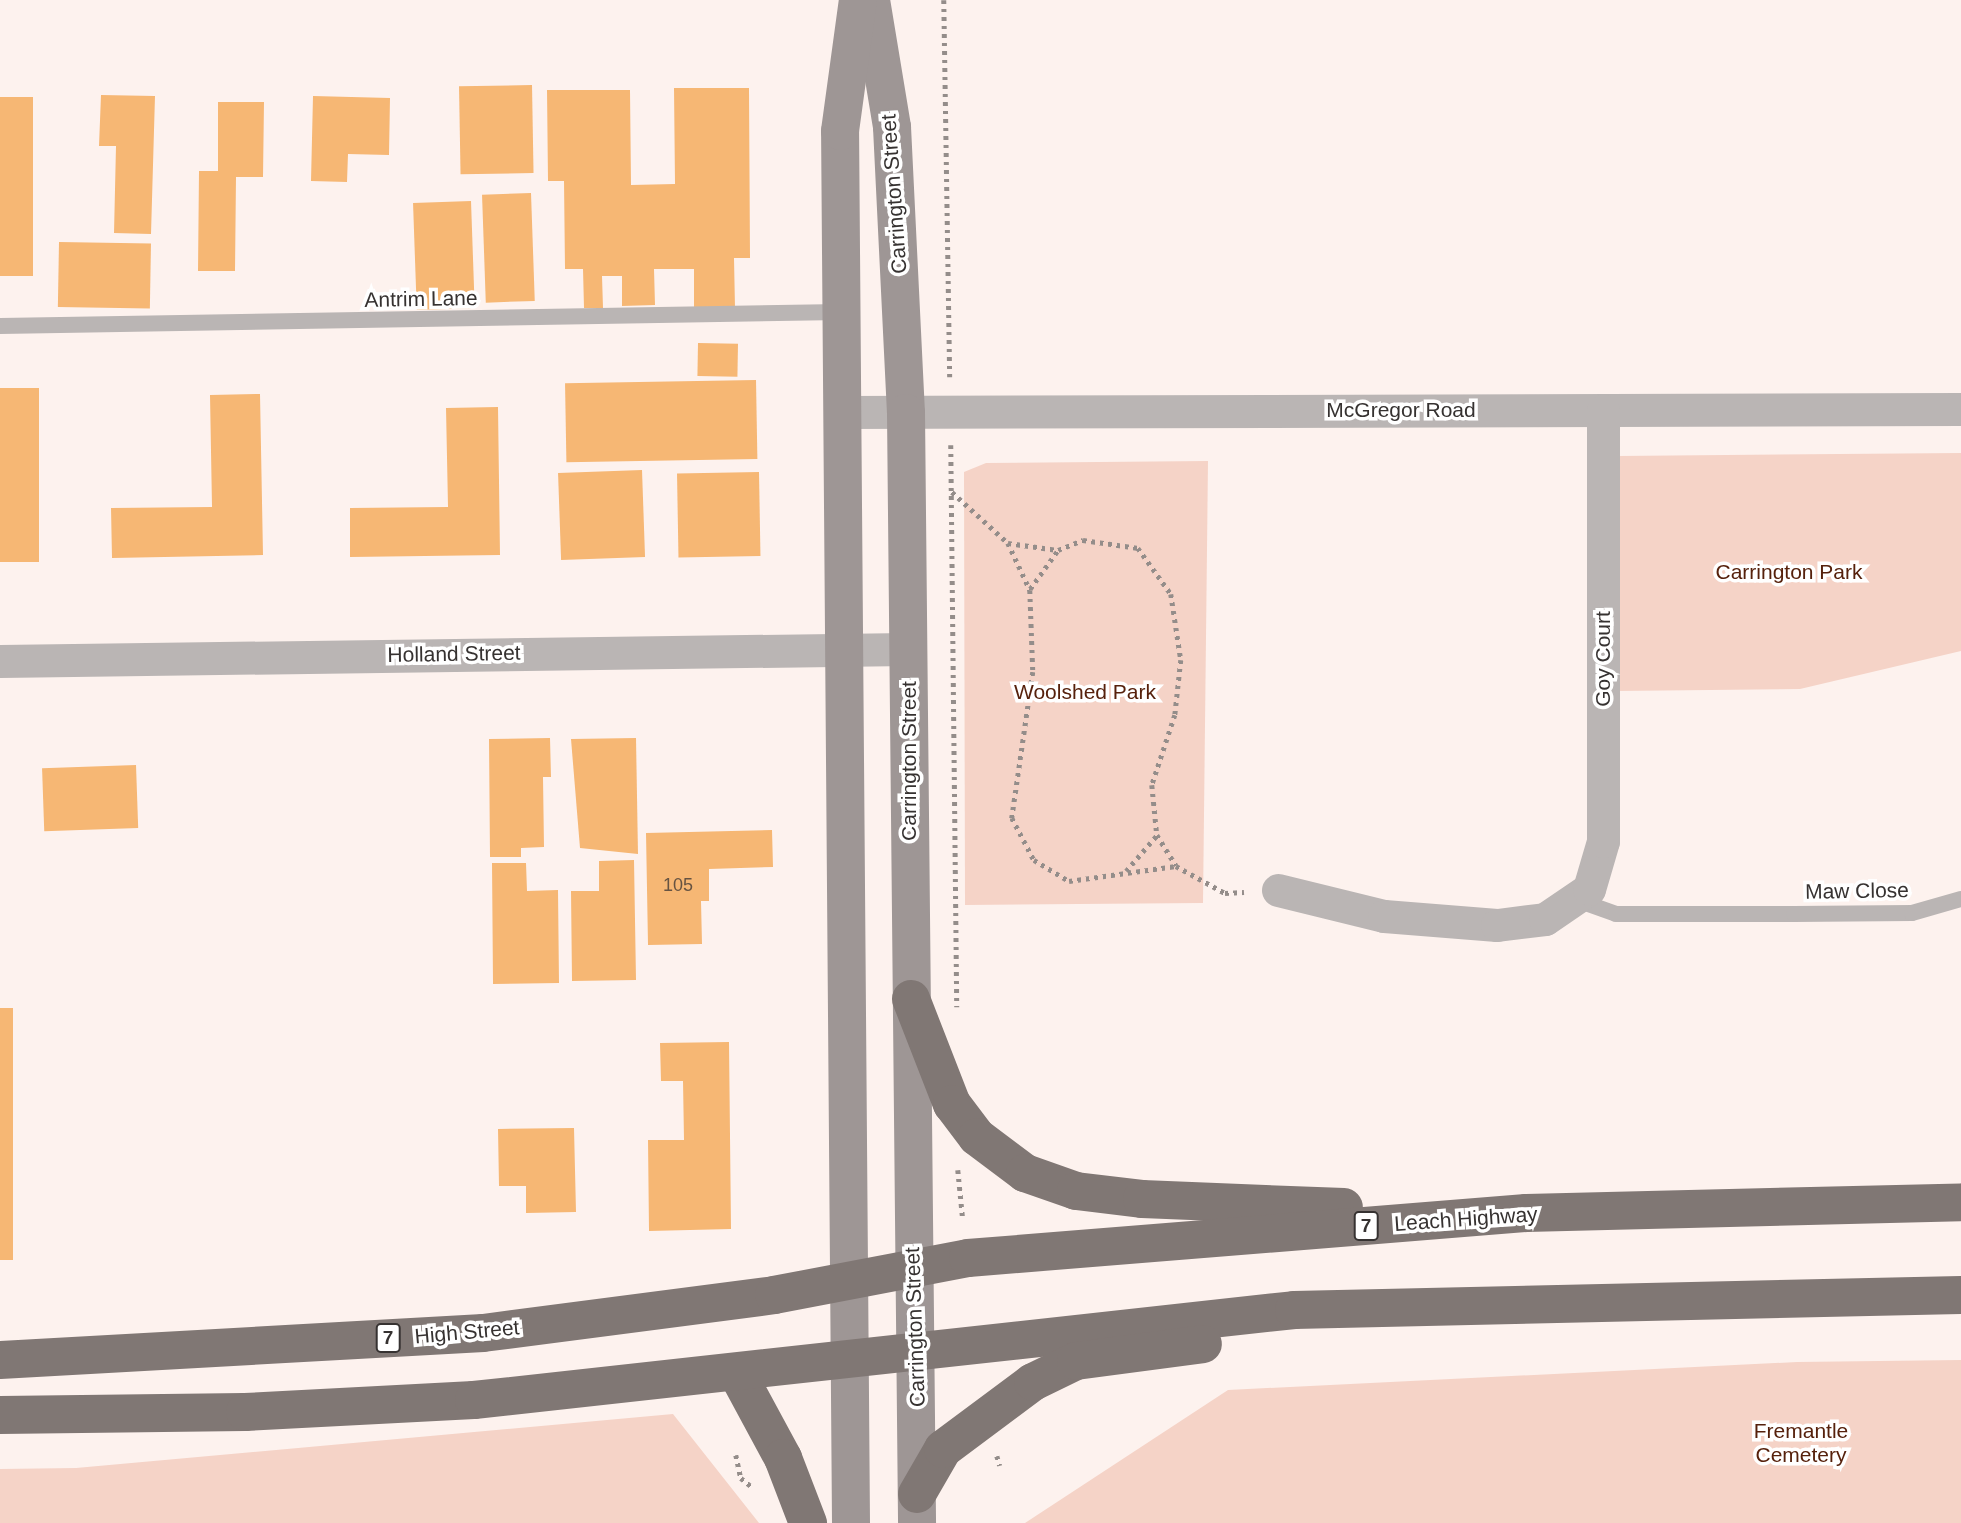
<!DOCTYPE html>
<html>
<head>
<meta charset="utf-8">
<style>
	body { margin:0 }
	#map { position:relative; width:1961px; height:1523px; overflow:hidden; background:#fdf2ee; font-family:Arial,sans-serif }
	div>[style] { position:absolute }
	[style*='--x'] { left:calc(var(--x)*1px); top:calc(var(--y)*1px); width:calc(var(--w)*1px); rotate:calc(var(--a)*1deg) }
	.green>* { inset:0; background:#f5d3c7 }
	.building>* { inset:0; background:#f6b774; transform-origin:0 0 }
	.path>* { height:4.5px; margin-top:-2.25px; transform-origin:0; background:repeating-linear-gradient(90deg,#948d8a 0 3.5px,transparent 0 8.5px) }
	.service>* { height:16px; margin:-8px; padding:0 8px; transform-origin:8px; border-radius:8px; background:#bab5b4 }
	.minor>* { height:33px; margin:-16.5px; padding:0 16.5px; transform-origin:16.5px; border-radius:16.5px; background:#bab5b4 }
	.secondary>* { height:38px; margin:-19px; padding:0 19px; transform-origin:19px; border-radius:19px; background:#9e9695 }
	.trunk>* { height:38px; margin:-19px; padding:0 19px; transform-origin:19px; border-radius:19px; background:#807774 }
	span { translate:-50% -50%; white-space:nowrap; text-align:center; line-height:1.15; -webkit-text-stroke:7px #fff; paint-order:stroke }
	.number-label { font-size:18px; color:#665342 }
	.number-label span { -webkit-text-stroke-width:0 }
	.shield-label span { padding:2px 5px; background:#fff; border:2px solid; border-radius:5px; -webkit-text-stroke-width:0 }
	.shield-label { font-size:19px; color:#363231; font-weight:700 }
	.street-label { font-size:21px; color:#363231 }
	.park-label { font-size:21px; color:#56210c }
</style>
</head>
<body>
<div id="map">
	<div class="green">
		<div style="clip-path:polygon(1961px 453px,1961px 651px,1800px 689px,1616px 691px,1618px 456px)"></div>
		<div style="clip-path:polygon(1208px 461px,1203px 903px,965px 905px,964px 472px,986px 463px)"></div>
		<div style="clip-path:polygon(1961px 1360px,1961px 1523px,1025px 1523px,1228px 1390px,1797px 1362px)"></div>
		<div style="clip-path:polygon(673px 1414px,759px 1523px,0 1523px,0 1469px,76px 1468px)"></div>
	</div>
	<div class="building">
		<div style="left:532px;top:85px;width:88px;height:73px;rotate:89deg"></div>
		<div style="clip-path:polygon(674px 88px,749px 88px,750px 258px,734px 258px,735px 308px,694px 308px,694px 269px,654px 269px,655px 305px,622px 306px,622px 276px,602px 276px,603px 308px,584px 308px,583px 269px,565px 269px,564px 181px,548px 181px,547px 90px,630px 90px,631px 185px,675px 184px)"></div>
		<div style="clip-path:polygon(101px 95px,155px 96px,151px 234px,114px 233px,116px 146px,99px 146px)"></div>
		<div style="clip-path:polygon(313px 96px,390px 98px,389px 155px,348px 154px,347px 182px,311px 181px)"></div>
		<div style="left:0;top:97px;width:33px;height:179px"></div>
		<div style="clip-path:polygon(218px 102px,264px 102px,263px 177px,236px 177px,235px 271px,198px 271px,199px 171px,218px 171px)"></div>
		<div style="left:531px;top:193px;width:108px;height:49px;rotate:88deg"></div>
		<div style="left:471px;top:201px;width:107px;height:58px;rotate:88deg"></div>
		<div style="left:59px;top:242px;width:92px;height:65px;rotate:1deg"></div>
		<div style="left:698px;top:343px;width:40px;height:33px;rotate:1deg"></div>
		<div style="left:756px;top:380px;width:79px;height:191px;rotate:89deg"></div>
		<div style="left:0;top:388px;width:39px;height:174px"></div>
		<div style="clip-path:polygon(260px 394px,263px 555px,112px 558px,111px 508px,212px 507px,210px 395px)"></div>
		<div style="clip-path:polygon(498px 407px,500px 555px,350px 557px,350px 508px,448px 507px,446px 408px)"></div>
		<div style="left:642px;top:470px;width:87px;height:84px;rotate:88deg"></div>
		<div style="left:759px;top:472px;width:84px;height:82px;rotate:89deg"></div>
		<div style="clip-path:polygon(550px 738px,551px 777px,543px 777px,544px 847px,521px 848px,521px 857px,490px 857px,489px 739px)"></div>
		<div style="clip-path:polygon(636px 738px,638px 854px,580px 848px,571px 739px)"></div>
		<div style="left:136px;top:765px;width:63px;height:94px;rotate:88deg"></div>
		<div style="clip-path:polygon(772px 830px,773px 867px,709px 869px,709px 901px,701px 901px,702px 944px,648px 945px,646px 833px)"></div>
		<div style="clip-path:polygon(634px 860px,636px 980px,572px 981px,571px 891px,599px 891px,599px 861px)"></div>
		<div style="clip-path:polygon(492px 863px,526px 863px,527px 891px,558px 890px,559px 983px,493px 984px)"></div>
		<div style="left:0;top:1008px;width:13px;height:252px"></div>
		<div style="clip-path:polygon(729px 1042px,731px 1229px,649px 1231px,648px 1140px,684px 1140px,683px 1081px,661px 1081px,660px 1043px)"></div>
		<div style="clip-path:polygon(574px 1128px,576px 1212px,526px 1213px,526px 1186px,499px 1186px,498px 1129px)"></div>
	</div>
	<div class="path">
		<div style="--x:944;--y:0;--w:377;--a:89.1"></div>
		<div style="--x:951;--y:445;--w:562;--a:89.39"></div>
		<div style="--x:952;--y:492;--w:76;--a:42.3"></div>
		<div style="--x:1008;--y:543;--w:52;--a:64.9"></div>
		<div style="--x:1030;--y:590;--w:82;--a:87.9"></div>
		<div style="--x:1033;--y:672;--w:148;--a:98.2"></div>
		<div style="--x:1012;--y:818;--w:47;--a:62.4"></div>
		<div style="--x:1034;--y:860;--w:41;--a:31"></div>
		<div style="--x:1069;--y:881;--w:108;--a:-8"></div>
		<div style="--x:1176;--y:866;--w:56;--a:28.9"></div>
		<div style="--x:1225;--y:893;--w:19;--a:-3"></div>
		<div style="--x:1008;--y:543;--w:50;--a:8"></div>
		<div style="--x:1058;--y:550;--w:27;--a:-22"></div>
		<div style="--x:1083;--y:540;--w:56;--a:8.3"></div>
		<div style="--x:1138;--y:548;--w:57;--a:54.3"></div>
		<div style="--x:1171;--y:594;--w:67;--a:81.4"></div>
		<div style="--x:1181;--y:660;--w:55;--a:96.2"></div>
		<div style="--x:1175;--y:715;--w:74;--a:108.2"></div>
		<div style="--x:1152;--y:785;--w:50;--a:84.3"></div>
		<div style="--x:1157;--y:835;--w:36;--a:58"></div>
		<div style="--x:1030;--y:589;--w:48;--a:-54.3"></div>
		<div style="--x:1126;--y:871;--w:48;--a:-49.3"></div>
		<div style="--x:958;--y:1170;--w:50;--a:84.3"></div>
		<div style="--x:736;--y:1455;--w:24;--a:78"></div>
		<div style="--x:741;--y:1478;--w:13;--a:39"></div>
		<div style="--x:997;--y:1456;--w:10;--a:73"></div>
	</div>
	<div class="service">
		<div style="--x:0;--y:326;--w:841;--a:-0.95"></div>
		<div style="--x:1577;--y:900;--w:41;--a:19.7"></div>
		<div style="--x:1616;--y:914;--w:178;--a:0"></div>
		<div style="--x:1794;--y:914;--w:118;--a:-0.5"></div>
		<div style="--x:1912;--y:913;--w:51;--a:-15.9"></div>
	</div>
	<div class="minor">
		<div style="--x:842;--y:412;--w:1119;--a:-0.15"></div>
		<div style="--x:0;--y:661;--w:908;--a:-0.76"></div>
		<div style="--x:1278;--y:890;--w:109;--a:13.8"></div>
		<div style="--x:1384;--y:916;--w:113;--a:4.6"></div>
		<div style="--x:1497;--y:925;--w:48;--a:-7.1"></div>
		<div style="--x:1545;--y:919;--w:53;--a:-34.3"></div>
		<div style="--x:1589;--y:889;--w:50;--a:-73.7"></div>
		<div style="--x:1603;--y:841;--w:430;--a:-90"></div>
	</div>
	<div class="secondary">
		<div style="--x:871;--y:0;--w:129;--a:80.6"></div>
		<div style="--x:892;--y:127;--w:286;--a:87.2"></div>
		<div style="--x:906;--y:413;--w:1110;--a:89.43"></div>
		<div style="--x:851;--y:1523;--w:1392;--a:-90.45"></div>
		<div style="--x:840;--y:131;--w:132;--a:-82.2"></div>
	</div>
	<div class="trunk">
		<div style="--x:911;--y:999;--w:113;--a:68.7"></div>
		<div style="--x:952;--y:1104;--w:41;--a:52.9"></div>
		<div style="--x:977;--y:1137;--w:60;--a:36.9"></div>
		<div style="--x:1025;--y:1173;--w:54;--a:19.4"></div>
		<div style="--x:1076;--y:1191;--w:66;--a:6.9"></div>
		<div style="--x:1142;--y:1199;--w:202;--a:2.3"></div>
		<div style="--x:0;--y:1360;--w:484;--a:-3.2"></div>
		<div style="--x:483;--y:1333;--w:293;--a:-7.4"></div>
		<div style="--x:774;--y:1295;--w:197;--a:-10.8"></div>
		<div style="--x:968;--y:1258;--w:560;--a:-4.61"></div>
		<div style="--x:1526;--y:1213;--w:435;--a:-1.4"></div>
		<div style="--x:737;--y:1373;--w:97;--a:61.6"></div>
		<div style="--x:783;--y:1458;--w:70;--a:69"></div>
		<div style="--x:0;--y:1415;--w:245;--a:-0.7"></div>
		<div style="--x:245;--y:1412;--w:229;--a:-3"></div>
		<div style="--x:474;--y:1400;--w:825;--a:-6.26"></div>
		<div style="--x:1294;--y:1310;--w:667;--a:-1.29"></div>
		<div style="--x:917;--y:1494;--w:52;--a:-60"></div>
		<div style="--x:943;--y:1449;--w:112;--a:-36.7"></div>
		<div style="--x:1033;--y:1382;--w:48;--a:-26"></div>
		<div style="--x:1076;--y:1361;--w:128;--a:-7.6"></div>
	</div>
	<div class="number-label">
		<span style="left:678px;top:885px">105</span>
	</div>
	<div class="shield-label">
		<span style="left:1366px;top:1226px">7</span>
		<span style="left:388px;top:1338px">7</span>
	</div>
	<div class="street-label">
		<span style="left:894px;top:194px;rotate:-94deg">Carrington Street</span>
		<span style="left:421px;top:299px;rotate:-1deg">Antrim Lane</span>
		<span style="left:1401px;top:410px">McGregor Road</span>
		<span style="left:454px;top:654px;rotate:-1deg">Holland Street</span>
		<span style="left:1603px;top:659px;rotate:-90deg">Goy Court</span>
		<span style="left:909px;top:761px;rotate:-90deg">Carrington Street</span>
		<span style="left:1857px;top:891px;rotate:-1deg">Maw Close</span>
		<span style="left:1466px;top:1219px;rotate:-4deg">Leach Highway</span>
		<span style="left:915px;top:1327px;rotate:-92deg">Carrington Street</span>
		<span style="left:467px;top:1332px;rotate:-5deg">High Street</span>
	</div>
	<div class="park-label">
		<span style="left:1789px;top:572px">Carrington Park</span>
		<span style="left:1085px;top:692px">Woolshed Park</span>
		<span style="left:1801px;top:1443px">Fremantle<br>Cemetery</span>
	</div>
</div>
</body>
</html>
